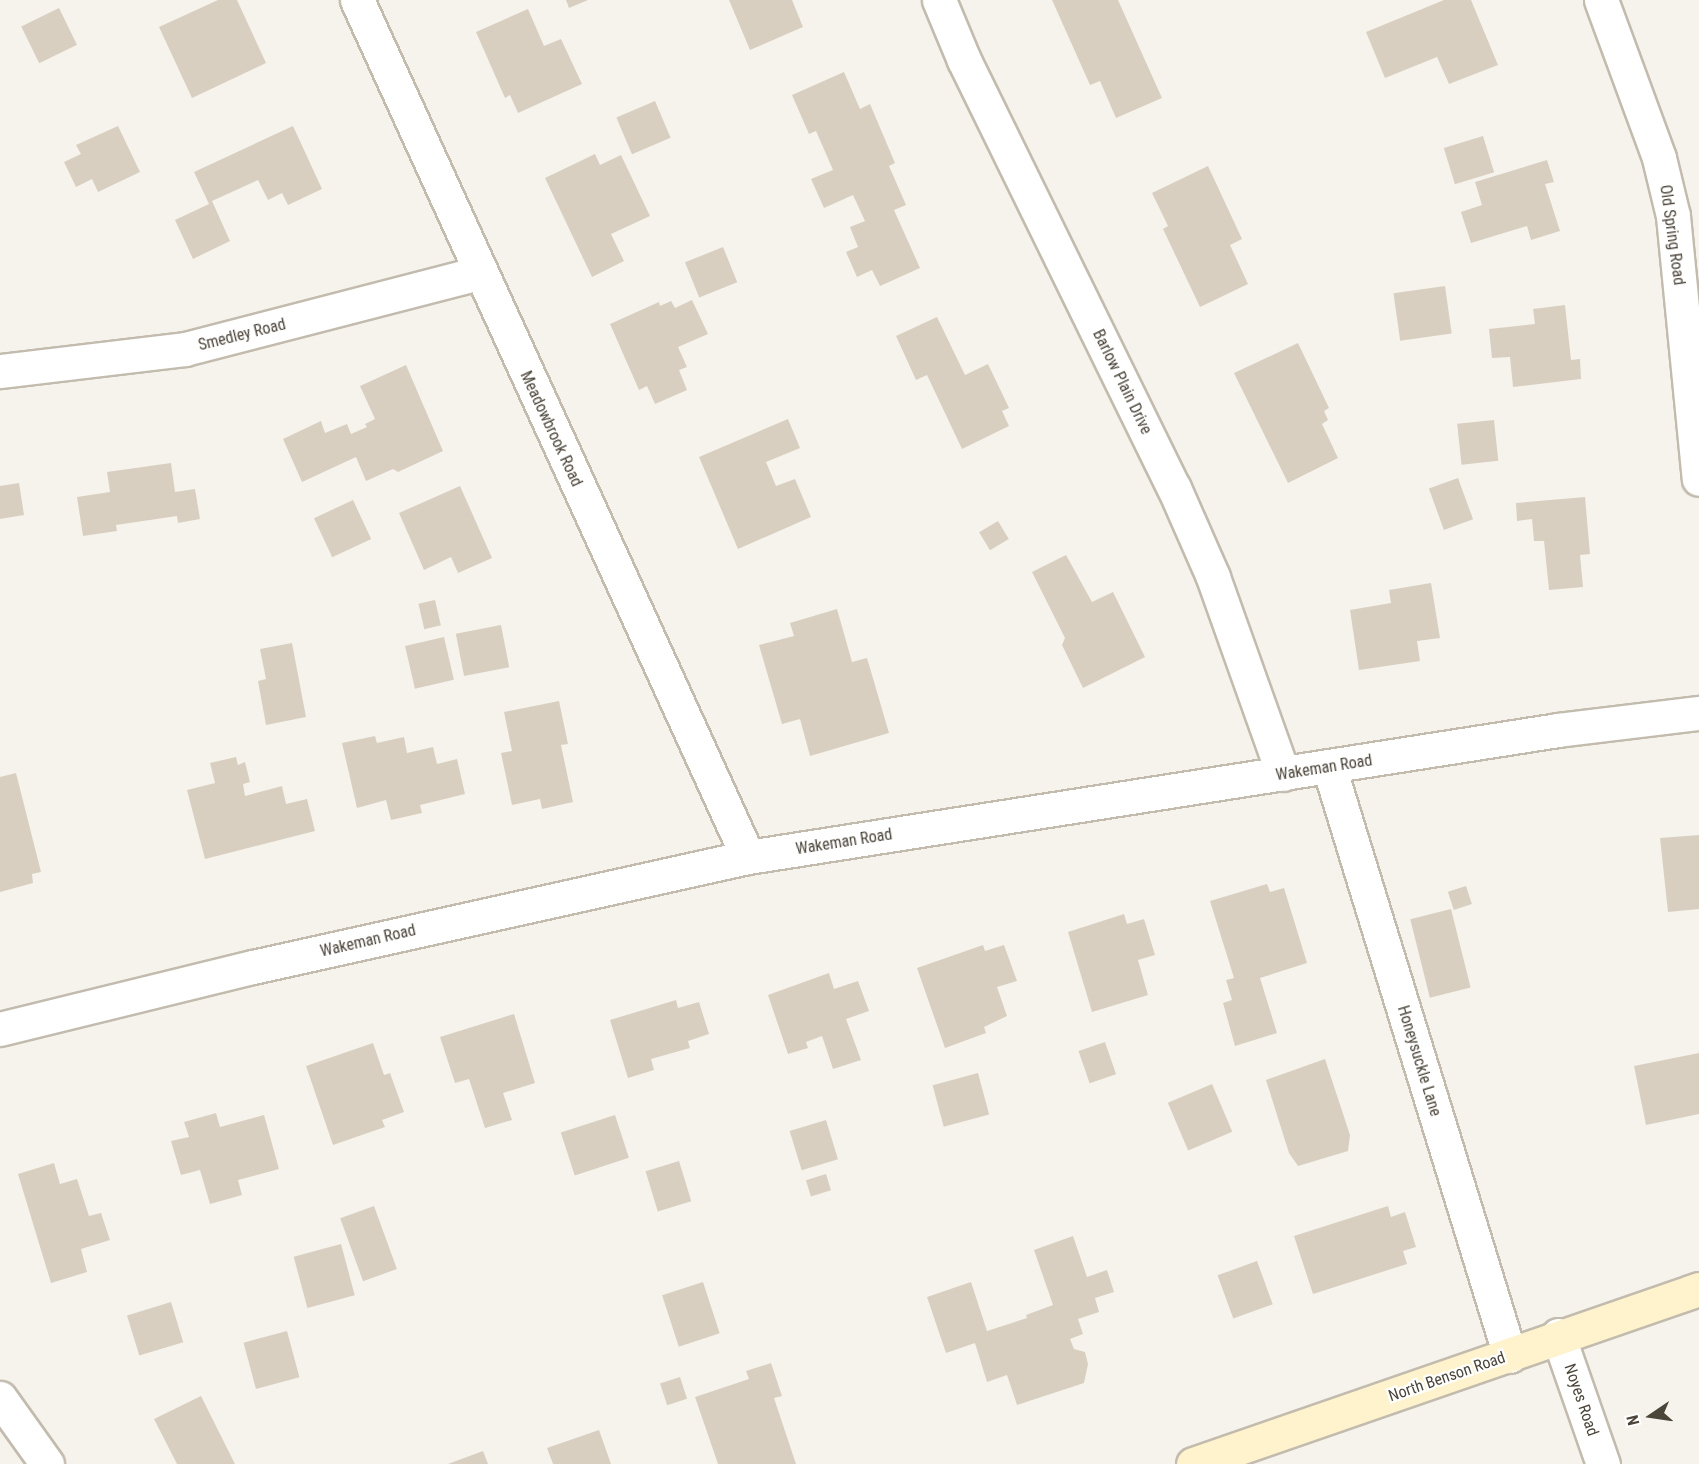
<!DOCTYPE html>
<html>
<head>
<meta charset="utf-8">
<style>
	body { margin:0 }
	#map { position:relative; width:1699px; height:1464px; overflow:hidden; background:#f6f3ec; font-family:"Roboto Condensed",sans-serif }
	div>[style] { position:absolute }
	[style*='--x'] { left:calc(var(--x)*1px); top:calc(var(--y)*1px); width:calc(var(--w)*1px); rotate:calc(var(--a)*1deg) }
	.building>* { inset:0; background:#d8cfc1; transform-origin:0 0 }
	.roads { filter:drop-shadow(2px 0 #c2bbae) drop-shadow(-2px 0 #c2bbae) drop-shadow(0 2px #c2bbae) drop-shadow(0 -2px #c2bbae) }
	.street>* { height:33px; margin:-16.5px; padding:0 16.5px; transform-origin:16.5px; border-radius:16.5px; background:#fff }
	.secondary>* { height:33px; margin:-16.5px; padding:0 16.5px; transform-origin:16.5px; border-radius:16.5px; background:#fff3cd }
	span { translate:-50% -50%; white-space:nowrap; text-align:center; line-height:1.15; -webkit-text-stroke:4.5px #fff; paint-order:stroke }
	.street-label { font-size:16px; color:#4b4439 }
	.north { position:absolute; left:1621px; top:1386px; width:60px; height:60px; -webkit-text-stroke:4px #fff; paint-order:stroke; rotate:257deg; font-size:16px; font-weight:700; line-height:24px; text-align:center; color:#4b4439 }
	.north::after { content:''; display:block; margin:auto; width:21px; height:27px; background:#4b4439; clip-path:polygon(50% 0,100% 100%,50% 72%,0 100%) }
</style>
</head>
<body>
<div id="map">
	<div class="building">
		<div style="clip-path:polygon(218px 0,237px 0,266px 63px,192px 98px,159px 27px)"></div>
		<div style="clip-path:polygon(566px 0,588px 0,569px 8px)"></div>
		<div style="clip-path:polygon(729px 0,792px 0,803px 27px,750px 50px)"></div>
		<div style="clip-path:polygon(1052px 0,1118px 0,1162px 98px,1116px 118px,1100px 81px,1090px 85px)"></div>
		<div style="clip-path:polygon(1444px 0,1471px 0,1498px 65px,1449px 84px,1437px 57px,1385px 78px,1366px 32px)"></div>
		<div style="left:59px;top:8px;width:41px;height:42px;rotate:64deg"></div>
		<div style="clip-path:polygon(528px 9px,544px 46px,561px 39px,582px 84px,518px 113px,510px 95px,505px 98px,476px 32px)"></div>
		<div style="clip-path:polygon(844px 72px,860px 109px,870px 104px,895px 163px,889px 166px,906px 205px,894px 210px,920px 268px,880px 286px,872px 270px,857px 277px,846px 252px,858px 247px,850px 227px,865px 221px,853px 195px,824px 208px,811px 179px,833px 170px,816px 131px,809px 134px,792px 95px)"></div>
		<div style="left:655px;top:101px;width:40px;height:42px;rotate:67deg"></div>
		<div style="clip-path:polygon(118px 126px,140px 172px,98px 192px,92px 179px,76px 187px,64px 162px,81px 154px,76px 145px)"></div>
		<div style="clip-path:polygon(293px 126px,322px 189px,288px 205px,282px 193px,268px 200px,258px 180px,212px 201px,230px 241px,193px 259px,175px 220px,209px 204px,194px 172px)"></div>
		<div style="left:1483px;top:136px;width:38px;height:41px;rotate:73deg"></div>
		<div style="clip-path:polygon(595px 154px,600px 165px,621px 155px,650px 216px,611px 234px,624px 261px,592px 277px,545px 178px)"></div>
		<div style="clip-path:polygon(1547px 160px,1554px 182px,1545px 184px,1560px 231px,1531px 240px,1527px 226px,1471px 243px,1461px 212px,1482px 205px,1475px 182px)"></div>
		<div style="clip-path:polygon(1208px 166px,1242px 239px,1230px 245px,1248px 284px,1200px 307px,1163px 229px,1168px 226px,1152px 193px)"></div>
		<div style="left:723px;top:247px;width:38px;height:41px;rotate:68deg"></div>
		<div style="left:1445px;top:286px;width:48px;height:52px;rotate:82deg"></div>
		<div style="clip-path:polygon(692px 300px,708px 334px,678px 347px,687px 367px,679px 370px,687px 390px,655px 404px,647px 386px,639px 390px,610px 324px,659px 302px,660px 306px,671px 301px,675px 308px)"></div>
		<div style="clip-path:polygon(1565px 305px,1571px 360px,1580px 359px,1581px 379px,1513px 387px,1510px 357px,1492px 358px,1489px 329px,1535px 324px,1533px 309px)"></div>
		<div style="clip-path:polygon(937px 317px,965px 375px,988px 364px,1009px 408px,1002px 411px,1009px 426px,962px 449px,927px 375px,916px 380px,896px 336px)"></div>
		<div style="clip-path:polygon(1298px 343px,1329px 408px,1324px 411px,1328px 420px,1322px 424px,1338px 458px,1288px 483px,1234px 373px)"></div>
		<div style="clip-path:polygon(406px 365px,443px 451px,398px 472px,393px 469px,366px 481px,356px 457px,302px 482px,283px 439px,321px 421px,325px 433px,347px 424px,351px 434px,367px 427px,365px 424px,375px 419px,360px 386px)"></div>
		<div style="clip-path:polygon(788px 419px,800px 448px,766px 462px,776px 486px,795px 479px,811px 517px,738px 549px,699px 457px)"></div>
		<div style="left:1494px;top:420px;width:41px;height:37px;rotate:84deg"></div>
		<div style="clip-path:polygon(171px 463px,175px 492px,195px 489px,200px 519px,178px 523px,177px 516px,116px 525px,117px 531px,83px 536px,77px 497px,110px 492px,107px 472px)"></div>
		<div style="left:1458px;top:478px;width:44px;height:31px;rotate:70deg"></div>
		<div style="clip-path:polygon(19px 483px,24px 515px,0 519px,0 486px)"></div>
		<div style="clip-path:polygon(460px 486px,492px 558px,458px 573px,451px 557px,424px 570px,399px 513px)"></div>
		<div style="clip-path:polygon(1585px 497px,1590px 554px,1580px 555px,1583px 587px,1549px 590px,1544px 541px,1534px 541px,1532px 519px,1517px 521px,1516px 503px)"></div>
		<div style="left:353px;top:500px;width:43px;height:43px;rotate:65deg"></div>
		<div style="left:998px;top:521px;width:21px;height:22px;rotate:59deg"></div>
		<div style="clip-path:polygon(1066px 555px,1092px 602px,1113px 592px,1145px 657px,1083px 688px,1062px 645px,1065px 638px,1032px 572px)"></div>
		<div style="clip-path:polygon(1431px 583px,1440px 638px,1417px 641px,1420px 661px,1359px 670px,1350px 610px,1391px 603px,1389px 590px)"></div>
		<div style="left:435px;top:600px;width:26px;height:17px;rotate:77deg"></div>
		<div style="clip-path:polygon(837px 609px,852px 662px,867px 658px,889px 733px,810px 756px,800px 719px,782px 724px,759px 645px,794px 636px,790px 623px)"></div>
		<div style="left:501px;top:625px;width:43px;height:46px;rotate:79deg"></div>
		<div style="left:444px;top:637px;width:44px;height:40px;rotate:77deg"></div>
		<div style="clip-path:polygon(292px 643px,306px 717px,266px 725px,258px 681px,266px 679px,260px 649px)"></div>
		<div style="clip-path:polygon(559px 701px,568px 744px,561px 745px,573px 802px,542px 809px,540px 799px,512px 805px,501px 753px,512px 751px,504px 712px)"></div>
		<div style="clip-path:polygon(375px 736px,377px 743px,404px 737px,407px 753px,433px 747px,437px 764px,457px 759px,465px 794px,420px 805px,422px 813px,391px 820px,386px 800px,357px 808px,342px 743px)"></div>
		<div style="clip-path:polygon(236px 757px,238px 765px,245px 762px,250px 782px,243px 784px,245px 796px,282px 786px,286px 804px,307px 799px,315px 831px,205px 859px,187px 790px,215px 783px,210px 763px)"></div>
		<div style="clip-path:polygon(16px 773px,41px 872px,32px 874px,33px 883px,0 892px,0 777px)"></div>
		<div style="clip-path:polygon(1699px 835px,1699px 909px,1668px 912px,1660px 838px)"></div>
		<div style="clip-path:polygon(1267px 884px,1270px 892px,1284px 888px,1307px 963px,1260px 978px,1277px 1033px,1235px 1046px,1223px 1003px,1232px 1000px,1226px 980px,1234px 978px,1210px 901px)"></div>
		<div style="left:1466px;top:886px;width:19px;height:19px;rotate:72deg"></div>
		<div style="left:1451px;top:909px;width:81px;height:42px;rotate:76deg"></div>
		<div style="clip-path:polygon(1124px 914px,1127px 924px,1144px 919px,1155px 955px,1138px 960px,1148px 995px,1092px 1012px,1068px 932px)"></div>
		<div style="clip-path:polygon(983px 945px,985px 951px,1004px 945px,1017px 981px,997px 987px,1007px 1016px,984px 1027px,986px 1033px,945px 1048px,917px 968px)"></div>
		<div style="clip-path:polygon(829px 973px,834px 989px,858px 981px,869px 1011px,846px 1019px,861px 1060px,833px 1069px,822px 1036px,806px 1042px,808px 1048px,788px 1054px,768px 995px)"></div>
		<div style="clip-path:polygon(676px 1000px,678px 1008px,699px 1002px,709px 1034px,688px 1041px,690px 1048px,651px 1059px,654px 1070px,628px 1078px,610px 1020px)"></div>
		<div style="clip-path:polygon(514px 1014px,535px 1083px,503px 1093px,512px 1120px,485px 1128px,469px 1079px,455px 1083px,440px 1037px)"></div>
		<div style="left:1105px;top:1042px;width:34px;height:28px;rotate:71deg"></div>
		<div style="clip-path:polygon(373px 1043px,384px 1075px,390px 1073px,404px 1112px,382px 1120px,385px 1127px,333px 1145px,306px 1066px)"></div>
		<div style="clip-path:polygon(1699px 1053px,1699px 1114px,1646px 1125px,1634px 1066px)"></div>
		<div style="clip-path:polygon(1325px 1059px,1350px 1135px,1348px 1151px,1298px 1166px,1289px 1153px,1266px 1080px)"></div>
		<div style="left:978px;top:1073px;width:43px;height:47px;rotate:75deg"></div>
		<div style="left:1212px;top:1084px;width:52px;height:48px;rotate:67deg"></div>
		<div style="clip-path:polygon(216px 1113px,220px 1127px,264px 1115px,279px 1169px,238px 1180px,242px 1195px,210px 1204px,200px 1170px,181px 1175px,171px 1141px,189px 1137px,184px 1122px)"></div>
		<div style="left:615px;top:1115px;width:45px;height:57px;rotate:72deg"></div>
		<div style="left:826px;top:1120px;width:41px;height:38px;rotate:73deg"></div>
		<div style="left:679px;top:1161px;width:42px;height:35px;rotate:73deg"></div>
		<div style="clip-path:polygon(54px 1163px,60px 1184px,77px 1179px,89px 1216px,101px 1213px,110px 1240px,81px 1249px,87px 1272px,51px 1283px,18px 1174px)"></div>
		<div style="left:826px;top:1174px;width:17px;height:21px;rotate:73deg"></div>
		<div style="left:374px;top:1206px;width:67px;height:36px;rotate:70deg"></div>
		<div style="clip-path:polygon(1388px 1206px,1391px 1217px,1405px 1212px,1416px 1247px,1403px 1251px,1407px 1264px,1313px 1294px,1294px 1236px)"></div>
		<div style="clip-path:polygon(1073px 1236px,1087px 1277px,1107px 1270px,1114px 1292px,1095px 1298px,1099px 1312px,1078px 1319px,1083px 1334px,1070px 1339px,1074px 1349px,1085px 1352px,1088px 1364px,1084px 1383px,1017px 1405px,1007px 1375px,987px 1382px,975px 1343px,946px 1353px,927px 1297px,971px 1282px,987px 1331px,1027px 1318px,1026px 1315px,1053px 1305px,1034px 1250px)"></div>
		<div style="left:341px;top:1244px;width:53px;height:49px;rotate:75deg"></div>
		<div style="left:1257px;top:1261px;width:46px;height:42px;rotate:70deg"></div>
		<div style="left:703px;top:1282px;width:54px;height:43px;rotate:72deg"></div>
		<div style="left:171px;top:1302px;width:42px;height:46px;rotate:73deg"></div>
		<div style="left:287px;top:1331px;width:48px;height:45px;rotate:75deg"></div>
		<div style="clip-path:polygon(771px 1363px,782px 1396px,774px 1398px,796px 1464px,718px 1464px,695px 1397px,749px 1379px,746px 1371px)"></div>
		<div style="left:680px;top:1377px;width:23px;height:21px;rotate:72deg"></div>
		<div style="clip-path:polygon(201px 1396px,235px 1464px,177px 1464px,154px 1419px)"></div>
		<div style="clip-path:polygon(599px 1430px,611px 1464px,553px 1464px,547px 1448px)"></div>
		<div style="clip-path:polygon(483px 1451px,488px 1464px,448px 1464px)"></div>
	</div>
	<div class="roads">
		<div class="street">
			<div style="--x:357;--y:0;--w:942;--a:65.48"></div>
			<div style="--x:939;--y:0;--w:65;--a:67.4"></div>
			<div style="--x:964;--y:60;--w:477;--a:63.9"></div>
			<div style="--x:1174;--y:488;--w:97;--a:66.3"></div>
			<div style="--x:1213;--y:577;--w:209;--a:70.4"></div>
			<div style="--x:1601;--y:0;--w:168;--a:69.8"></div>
			<div style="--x:1659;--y:158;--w:60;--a:76.4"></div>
			<div style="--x:1673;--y:216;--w:264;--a:84.4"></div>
			<div style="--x:0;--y:371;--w:186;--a:-6.8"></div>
			<div style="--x:185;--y:349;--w:304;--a:-14.5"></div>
			<div style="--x:1329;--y:767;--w:616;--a:72.92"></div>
			<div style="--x:0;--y:1029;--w:260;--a:-13.8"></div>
			<div style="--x:253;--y:967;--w:507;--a:-12.53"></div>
			<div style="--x:748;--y:857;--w:820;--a:-8.91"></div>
			<div style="--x:1558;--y:730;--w:142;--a:-6.9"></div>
			<div style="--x:1558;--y:1335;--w:137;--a:70.8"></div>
			<div style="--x:0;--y:1398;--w:81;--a:54.5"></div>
		</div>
		<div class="secondary">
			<div style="--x:1193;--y:1464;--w:535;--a:-19.08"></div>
		</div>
	</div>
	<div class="street-label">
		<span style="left:1672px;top:235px;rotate:82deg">Old Spring Road</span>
		<span style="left:242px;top:335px;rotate:-14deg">Smedley Road</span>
		<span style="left:1122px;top:382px;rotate:64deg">Barlow Plain Drive</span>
		<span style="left:551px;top:429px;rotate:65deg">Meadowbrook Road</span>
		<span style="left:1324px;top:768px;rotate:-9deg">Wakeman Road</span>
		<span style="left:844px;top:842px;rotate:-9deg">Wakeman Road</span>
		<span style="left:368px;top:941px;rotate:-13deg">Wakeman Road</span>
		<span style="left:1419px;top:1061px;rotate:73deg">Honeysuckle Lane</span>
		<span style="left:1447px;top:1377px;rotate:-19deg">North Benson Road</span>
		<span style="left:1581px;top:1400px;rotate:71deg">Noyes Road</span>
	</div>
	<div class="north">N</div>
</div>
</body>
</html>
